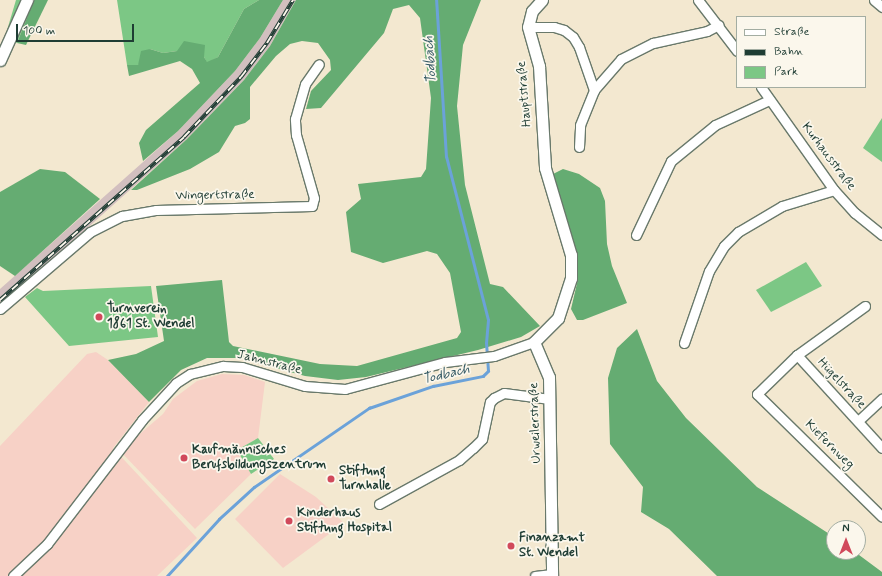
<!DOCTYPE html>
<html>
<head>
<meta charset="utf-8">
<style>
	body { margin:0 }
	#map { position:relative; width:882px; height:576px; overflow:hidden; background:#f3e8d0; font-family:Mynerve,sans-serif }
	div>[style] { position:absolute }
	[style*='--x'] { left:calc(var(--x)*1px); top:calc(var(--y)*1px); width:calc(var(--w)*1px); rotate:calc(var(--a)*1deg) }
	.built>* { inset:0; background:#f7d1c6 }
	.industrial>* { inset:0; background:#d2bfbf }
	.green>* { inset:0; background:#7cc785 }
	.forest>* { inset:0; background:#65ac72 }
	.stream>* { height:2.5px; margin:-1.25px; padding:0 1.25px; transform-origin:1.25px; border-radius:1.25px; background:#6ba2d9 }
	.roads { filter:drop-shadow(1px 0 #69796b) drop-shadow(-1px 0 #69796b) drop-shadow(0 1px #69796b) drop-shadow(0 -1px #69796b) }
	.minor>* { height:9px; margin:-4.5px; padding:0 4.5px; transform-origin:4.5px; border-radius:4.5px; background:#fff }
	.major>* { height:11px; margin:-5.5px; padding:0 5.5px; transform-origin:5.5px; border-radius:5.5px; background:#fff }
	.rail>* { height:4px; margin-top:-2px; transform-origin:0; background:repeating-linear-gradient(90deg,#fbf7ec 0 8px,#1f3d34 0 16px); box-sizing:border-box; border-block:1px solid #1f3d34 }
	.dots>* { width:11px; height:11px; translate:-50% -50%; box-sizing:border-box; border:2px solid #fbf7ec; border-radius:50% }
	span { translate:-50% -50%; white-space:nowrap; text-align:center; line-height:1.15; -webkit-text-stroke:3.5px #fbf7ec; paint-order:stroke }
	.street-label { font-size:13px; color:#1f3d34 }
	.poi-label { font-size:13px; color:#1f3d34; font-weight:700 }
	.left { translate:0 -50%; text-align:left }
	.water-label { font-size:14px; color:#365b66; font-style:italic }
	.legend { position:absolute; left:736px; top:16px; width:130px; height:72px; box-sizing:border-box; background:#fbf7ec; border:1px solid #a3ada2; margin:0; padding:5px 7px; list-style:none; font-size:12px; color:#1f3d34 }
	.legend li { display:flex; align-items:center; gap:8px; height:20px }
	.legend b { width:20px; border:1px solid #a3ada2 }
	.north { position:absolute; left:826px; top:520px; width:40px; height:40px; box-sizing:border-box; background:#fbf7ec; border:1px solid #a3ada2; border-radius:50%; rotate:0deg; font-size:11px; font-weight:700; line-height:16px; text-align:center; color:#1f3d34 }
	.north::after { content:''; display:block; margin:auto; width:14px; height:18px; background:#d1495b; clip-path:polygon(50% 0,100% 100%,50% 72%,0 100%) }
	.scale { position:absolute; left:16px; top:24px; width:118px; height:18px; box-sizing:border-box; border:2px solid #1f3d34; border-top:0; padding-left:5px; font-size:12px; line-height:14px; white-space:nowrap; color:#1f3d34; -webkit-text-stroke:3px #fbf7ec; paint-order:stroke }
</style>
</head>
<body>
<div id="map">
	<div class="built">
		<div style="clip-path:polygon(96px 352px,108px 360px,149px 402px,113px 448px,197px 538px,157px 576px,0 576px,0 446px,87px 354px)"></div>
		<div style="clip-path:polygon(222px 374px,244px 375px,265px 382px,258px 438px,237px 450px,251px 474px,195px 529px,120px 451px,163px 414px,173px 399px,197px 381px)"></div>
		<div style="clip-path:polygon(280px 474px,316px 497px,344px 523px,283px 568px,235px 519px)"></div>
	</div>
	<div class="industrial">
		<div style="clip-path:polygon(283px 0,296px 0,270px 46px,244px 80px,187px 139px,0 306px,0 289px,178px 131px,235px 71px,260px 38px)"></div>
	</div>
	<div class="green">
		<div style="clip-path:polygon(16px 0,34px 0,17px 43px,5px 37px)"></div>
		<div style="clip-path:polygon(117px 0,259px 0,244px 9px,218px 57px,207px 63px,204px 57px,177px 51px,163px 53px,150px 49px,138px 65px,127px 65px)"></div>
		<div style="clip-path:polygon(882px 118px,882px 162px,863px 148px)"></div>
		<div style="clip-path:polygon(806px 262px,822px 286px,771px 312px,756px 290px)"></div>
		<div style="clip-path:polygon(151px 286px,158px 337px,69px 346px,25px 297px,37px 288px,43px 291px)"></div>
		<div style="clip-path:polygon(258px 438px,274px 459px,251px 474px,237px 450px)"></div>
	</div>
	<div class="forest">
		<div style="clip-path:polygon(34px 0,48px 0,26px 45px,17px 43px)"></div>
		<div style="clip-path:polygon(259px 0,283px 0,260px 38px,235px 71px,178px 131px,143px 161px,139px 143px,146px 130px,200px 83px,192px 69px,180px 61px,129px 76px,127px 65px,138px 65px,141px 51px,150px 49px,163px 53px,177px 51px,184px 41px,205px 45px,204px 57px,207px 62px,218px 57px,244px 9px)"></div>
		<div style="clip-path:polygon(296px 0,481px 0,463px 45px,457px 106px,465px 185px,490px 284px,503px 287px,540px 326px,521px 337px,478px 350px,366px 377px,338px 380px,305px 376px,239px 358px,207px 358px,181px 370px,149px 402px,108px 360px,136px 354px,164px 341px,156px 286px,222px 280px,229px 342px,233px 346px,320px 364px,357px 366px,457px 338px,461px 332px,450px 273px,437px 254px,427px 251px,383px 263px,351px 252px,346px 212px,361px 199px,358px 184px,421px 177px,426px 169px,431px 98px,420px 18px,409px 5px,393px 9px,384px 33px,321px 108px,306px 109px,311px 91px,331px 70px,330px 60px,318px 43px,302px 41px,290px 44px,276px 56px,250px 87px,250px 119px,245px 123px,235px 126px,219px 152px,190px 169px,137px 190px,131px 190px,187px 139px,244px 80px,270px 46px)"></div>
		<div style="clip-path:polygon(40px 169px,65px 172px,100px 199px,15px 276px,0 266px,0 192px)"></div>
		<div style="clip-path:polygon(563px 169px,579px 174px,600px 188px,605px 201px,607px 244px,612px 266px,627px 303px,583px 320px,577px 320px,571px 309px,578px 279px,577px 253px,553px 174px)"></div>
		<div style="clip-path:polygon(637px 329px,657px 381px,686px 418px,757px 487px,834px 537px,834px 552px,855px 552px,882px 572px,882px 576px,717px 576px,669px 529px,641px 512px,643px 487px,610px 444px,608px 378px,617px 348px)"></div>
	</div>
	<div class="stream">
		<div style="--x:167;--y:576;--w:77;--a:-47.6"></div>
		<div style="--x:219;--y:519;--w:47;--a:-42.4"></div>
		<div style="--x:254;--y:487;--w:140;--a:-34.5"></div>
		<div style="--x:369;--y:408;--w:68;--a:-19"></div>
		<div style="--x:433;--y:386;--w:51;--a:-11.3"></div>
		<div style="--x:483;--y:376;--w:7;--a:-45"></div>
		<div style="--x:488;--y:371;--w:28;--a:-94"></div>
		<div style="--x:486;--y:343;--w:23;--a:-85"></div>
		<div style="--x:488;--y:320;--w:168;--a:-104.4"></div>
		<div style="--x:446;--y:157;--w:157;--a:-93.6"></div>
	</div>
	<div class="roads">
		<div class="minor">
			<div style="--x:698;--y:0;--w:64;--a:52.6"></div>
			<div style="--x:874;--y:0;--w:11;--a:41"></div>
			<div style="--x:528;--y:27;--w:26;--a:0"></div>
			<div style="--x:554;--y:27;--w:10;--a:17"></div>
			<div style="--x:564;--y:30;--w:11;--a:38"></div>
			<div style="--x:573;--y:37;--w:12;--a:59"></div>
			<div style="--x:579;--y:47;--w:46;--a:70.8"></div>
			<div style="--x:761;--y:87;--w:126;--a:54.7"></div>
			<div style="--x:834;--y:190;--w:31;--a:48"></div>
			<div style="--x:855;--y:213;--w:35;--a:39"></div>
			<div style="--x:579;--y:147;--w:22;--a:-87"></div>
			<div style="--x:580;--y:125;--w:38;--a:-68"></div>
			<div style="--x:594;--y:90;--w:41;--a:-48.9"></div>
			<div style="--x:621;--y:59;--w:36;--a:-27"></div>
			<div style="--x:653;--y:43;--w:55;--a:-12.5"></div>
			<div style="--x:707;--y:31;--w:13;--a:-27"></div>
			<div style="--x:636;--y:235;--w:82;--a:-64.7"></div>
			<div style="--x:671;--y:161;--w:57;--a:-39.3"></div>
			<div style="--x:715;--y:125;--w:60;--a:-24.8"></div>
			<div style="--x:865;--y:306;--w:84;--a:144.2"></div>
			<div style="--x:797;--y:355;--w:56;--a:135.7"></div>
			<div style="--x:757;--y:394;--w:175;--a:44.5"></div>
			<div style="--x:0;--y:309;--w:118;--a:-40.5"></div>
			<div style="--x:90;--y:232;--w:36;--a:-27"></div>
			<div style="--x:122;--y:216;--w:35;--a:-10"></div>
			<div style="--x:156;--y:210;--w:156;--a:-1.5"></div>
			<div style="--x:312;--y:206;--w:8;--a:-76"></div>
			<div style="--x:314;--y:198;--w:66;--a:-105.9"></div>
			<div style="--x:296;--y:135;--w:16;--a:-94"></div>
			<div style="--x:295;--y:119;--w:36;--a:-74"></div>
			<div style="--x:305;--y:84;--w:24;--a:-55"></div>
			<div style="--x:684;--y:343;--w:76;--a:-70.9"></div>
			<div style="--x:709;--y:271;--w:29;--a:-59"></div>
			<div style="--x:724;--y:246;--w:20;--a:-45"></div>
			<div style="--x:738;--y:232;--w:51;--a:-30.6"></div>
			<div style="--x:782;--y:206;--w:54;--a:-17.1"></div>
			<div style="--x:797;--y:355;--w:126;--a:47.6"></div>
			<div style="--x:858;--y:421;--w:33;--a:-43"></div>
			<div style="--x:379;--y:504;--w:91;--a:-28.8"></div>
			<div style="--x:459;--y:460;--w:18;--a:-41"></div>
			<div style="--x:473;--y:448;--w:13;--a:-45"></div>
			<div style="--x:482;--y:439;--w:38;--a:-78"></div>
			<div style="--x:490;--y:402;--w:6;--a:-45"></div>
			<div style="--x:494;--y:398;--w:11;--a:-27"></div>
			<div style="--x:504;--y:393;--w:46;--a:7.4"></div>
			<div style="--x:13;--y:576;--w:47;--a:-43.3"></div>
			<div style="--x:47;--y:544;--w:156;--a:-52.5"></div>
			<div style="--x:142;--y:420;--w:50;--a:-47.4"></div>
			<div style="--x:176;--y:383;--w:17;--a:-33"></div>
			<div style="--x:190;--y:374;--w:34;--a:-14"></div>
			<div style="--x:223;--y:366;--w:19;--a:3"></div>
			<div style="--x:242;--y:367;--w:66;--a:16.8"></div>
			<div style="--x:305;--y:386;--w:40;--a:4.3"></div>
			<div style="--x:345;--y:389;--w:104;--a:-15.1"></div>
			<div style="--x:445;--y:362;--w:49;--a:-7"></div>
			<div style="--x:494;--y:356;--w:42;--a:-19.3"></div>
			<div style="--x:535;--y:576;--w:17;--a:-7"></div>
		</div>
		<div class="major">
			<div style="--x:542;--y:0;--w:15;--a:132"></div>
			<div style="--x:532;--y:11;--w:16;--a:104"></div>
			<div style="--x:528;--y:27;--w:41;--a:74.2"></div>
			<div style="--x:539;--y:66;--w:102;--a:86.6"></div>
			<div style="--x:545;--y:168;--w:91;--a:73.4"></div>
			<div style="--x:571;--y:255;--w:23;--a:90"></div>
			<div style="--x:571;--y:278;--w:42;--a:108"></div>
			<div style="--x:558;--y:318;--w:34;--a:135"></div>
			<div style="--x:534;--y:342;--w:38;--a:67"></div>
			<div style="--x:549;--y:377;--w:199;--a:89.1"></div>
			<div style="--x:0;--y:60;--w:66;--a:-65.8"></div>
		</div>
	</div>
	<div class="rail">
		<div style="--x:0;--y:300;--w:246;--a:-41.5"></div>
		<div style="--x:184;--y:137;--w:83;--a:-46.5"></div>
		<div style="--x:241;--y:77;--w:43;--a:-52.6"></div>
		<div style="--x:267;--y:43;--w:50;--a:-58.8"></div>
	</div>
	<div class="dots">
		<div style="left:99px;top:317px;background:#d1495b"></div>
		<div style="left:184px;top:458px;background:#d1495b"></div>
		<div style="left:331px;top:479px;background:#d1495b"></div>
		<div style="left:289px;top:521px;background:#d1495b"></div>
		<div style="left:511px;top:546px;background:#d1495b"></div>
	</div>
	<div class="street-label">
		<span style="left:525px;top:94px;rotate:-95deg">Hauptstraße</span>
		<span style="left:828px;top:157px;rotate:53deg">Kurhausstraße</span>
		<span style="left:215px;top:196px;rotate:-1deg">Wingertstraße</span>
		<span style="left:269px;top:363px;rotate:14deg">Jahnstraße</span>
		<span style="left:841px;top:384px;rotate:47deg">Hügelstraße</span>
		<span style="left:536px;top:423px;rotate:-92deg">Urweilerstraße</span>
		<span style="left:829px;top:445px;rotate:45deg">Kiefernweg</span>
	</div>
	<div class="poi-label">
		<span class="left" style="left:107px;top:317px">Turnverein<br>1861 St. Wendel</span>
		<span class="left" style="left:192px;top:458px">Kaufmännisches<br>Berufsbildungszentrum</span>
		<span class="left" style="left:339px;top:479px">Stiftung<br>Turnhalle</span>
		<span class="left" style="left:297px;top:521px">Kinderhaus<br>Stiftung Hospital</span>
		<span class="left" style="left:519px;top:546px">Finanzamt<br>St. Wendel</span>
	</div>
	<div class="water-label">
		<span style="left:430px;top:60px;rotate:-94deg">Todbach</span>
		<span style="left:446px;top:374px;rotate:-13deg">Todbach</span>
	</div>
	<ul class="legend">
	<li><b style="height:5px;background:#fff"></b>Straße</li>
	<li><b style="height:5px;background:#1f3d34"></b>Bahn</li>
	<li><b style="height:11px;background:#7cc785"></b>Park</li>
	</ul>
	<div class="north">N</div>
	<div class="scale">100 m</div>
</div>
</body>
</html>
